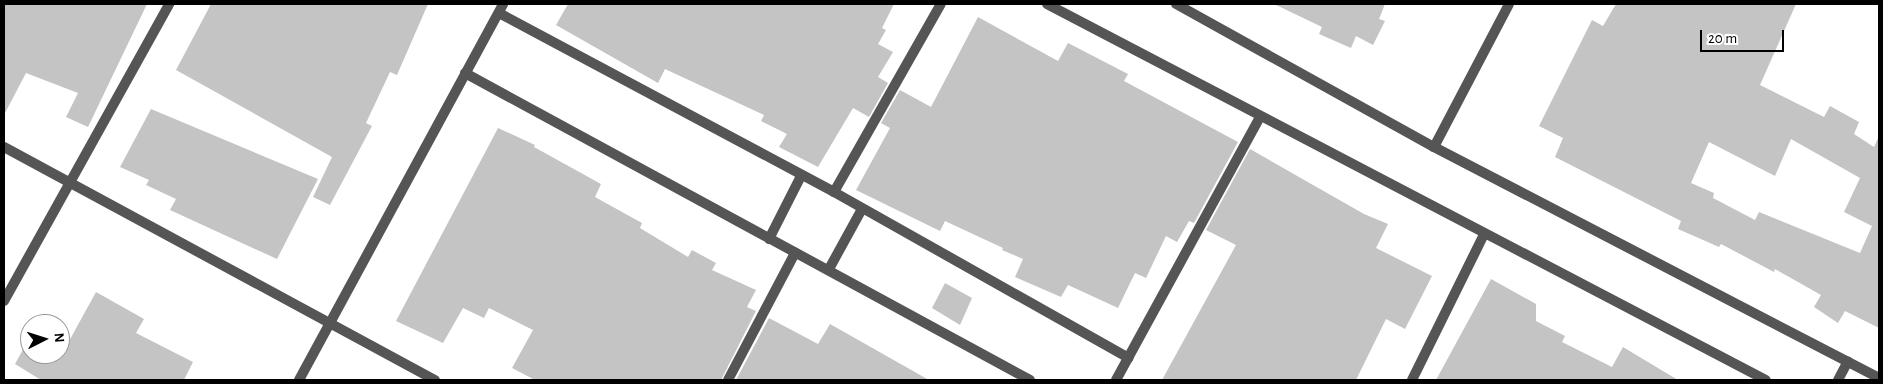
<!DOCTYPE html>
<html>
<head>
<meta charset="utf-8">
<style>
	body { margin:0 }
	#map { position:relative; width:1883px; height:384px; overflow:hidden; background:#fff; font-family:"Alegreya Sans",sans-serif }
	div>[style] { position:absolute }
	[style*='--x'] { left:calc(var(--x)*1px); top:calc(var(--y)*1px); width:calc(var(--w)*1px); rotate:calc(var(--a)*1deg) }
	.building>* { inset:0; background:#c4c4c4 }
	.street>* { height:10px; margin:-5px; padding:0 5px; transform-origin:5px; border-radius:5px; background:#555 }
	span { translate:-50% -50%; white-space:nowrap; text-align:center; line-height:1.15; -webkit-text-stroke:4.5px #fff; paint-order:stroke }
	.frame { position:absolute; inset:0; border:5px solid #000; pointer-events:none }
	.north { position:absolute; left:20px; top:314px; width:50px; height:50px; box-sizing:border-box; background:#fff; border:1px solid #999; border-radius:50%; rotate:85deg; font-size:14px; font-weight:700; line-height:20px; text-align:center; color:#000 }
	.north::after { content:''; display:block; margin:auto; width:18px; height:22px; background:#000; clip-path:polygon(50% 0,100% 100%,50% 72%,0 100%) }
	.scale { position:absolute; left:1700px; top:30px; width:84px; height:22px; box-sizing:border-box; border:2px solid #000; border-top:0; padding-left:6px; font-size:15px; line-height:18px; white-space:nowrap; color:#000; -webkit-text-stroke:4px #fff; paint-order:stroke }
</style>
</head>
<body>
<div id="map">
	<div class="building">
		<div style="clip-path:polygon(4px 4px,147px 4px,88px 127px,66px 117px,78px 93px,26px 73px,4px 115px)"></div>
		<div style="clip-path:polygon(211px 4px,428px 4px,397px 75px,390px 72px,366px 123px,372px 126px,330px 205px,313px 197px,332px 157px,176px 70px)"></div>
		<div style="clip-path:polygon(568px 4px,894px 4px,882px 28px,886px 30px,878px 44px,893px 52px,878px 77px,888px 83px,869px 117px,853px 108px,818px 167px,779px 147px,787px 134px,761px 121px,764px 115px,665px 69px,658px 83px,556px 25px)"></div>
		<div style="clip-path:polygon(1274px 4px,1385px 4px,1379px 19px,1385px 21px,1373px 45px,1356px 36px,1351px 48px,1319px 34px,1322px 27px)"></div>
		<div style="clip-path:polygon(evenodd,1616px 4px,1796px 4px,1760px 85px,1824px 117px,1830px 106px,1859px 122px,1854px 134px,1874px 147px,1879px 136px,1879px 328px,1845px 311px,1838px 323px,1814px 307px,1821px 295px,1775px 269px,1774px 272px,1721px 244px,1719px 247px,1678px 229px,1681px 221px,1555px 157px,1563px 138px,1539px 126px,1592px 20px,1603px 26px,1616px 4px,1791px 139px,1860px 178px,1844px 212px,1872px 226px,1860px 253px,1759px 212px,1755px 220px,1713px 198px,1714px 193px,1691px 183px,1709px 142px,1775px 176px,1791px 139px)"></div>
		<div style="clip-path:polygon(978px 17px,1058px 61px,1068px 43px,1128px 74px,1124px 81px,1238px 142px,1194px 223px,1189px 221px,1177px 242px,1166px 236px,1146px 278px,1135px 273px,1118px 308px,1068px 285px,1061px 297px,1015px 277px,1023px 259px,1002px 250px,1003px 248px,945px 221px,940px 231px,856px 190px,890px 128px,881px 123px,900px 90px,931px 107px)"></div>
		<div style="clip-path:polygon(151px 109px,318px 179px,277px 259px,170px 210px,176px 199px,146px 185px,149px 180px,120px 167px)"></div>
		<div style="clip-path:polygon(498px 128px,535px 145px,534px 147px,601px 184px,595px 197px,642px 223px,640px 228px,688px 257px,692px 250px,716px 263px,712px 270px,756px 290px,747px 307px,756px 311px,721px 380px,535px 380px,512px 368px,533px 330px,489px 308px,484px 318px,463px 308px,443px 343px,396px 321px)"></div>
		<div style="clip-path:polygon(1250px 149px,1364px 214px,1388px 224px,1376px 248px,1432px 276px,1405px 329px,1386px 319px,1356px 380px,1162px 380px,1236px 245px,1206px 230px)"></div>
		<div style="clip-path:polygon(1491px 279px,1536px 304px,1536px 321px,1565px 336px,1562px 342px,1612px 367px,1623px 347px,1678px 380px,1436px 380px)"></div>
		<div style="clip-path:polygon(945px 283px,972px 298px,960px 325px,932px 308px)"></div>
		<div style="clip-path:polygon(96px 292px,144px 319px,136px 333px,193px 362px,184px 380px,41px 380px,15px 364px,30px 337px,30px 354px,63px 352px)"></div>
		<div style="clip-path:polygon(769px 318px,818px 344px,830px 324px,929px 380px,736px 380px)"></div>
	</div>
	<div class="street">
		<div style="--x:1047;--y:4;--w:811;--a:27.61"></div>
		<div style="--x:1176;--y:4;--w:295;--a:29"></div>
		<div style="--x:1434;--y:147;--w:501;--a:27.43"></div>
		<div style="--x:499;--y:13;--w:380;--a:28.1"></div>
		<div style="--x:834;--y:192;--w:338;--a:29.4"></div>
		<div style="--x:465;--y:73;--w:643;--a:28.52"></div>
		<div style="--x:4;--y:147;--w:490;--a:28.4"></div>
		<div style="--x:1434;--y:147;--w:161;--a:-62.3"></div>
		<div style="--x:834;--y:192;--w:216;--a:-60.4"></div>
		<div style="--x:769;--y:239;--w:71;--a:-63.1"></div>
		<div style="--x:829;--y:269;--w:68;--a:-61.2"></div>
		<div style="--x:4;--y:301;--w:340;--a:-60.9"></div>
		<div style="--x:299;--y:380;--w:428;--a:-61.5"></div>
		<div style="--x:728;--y:380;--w:144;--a:-62.2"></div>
		<div style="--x:1116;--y:380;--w:300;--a:-61.3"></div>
		<div style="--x:1412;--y:380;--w:163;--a:-63.7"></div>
		<div style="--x:1838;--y:380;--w:21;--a:-62"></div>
	</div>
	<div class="frame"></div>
	<div class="north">N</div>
	<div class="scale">20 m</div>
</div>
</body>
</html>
